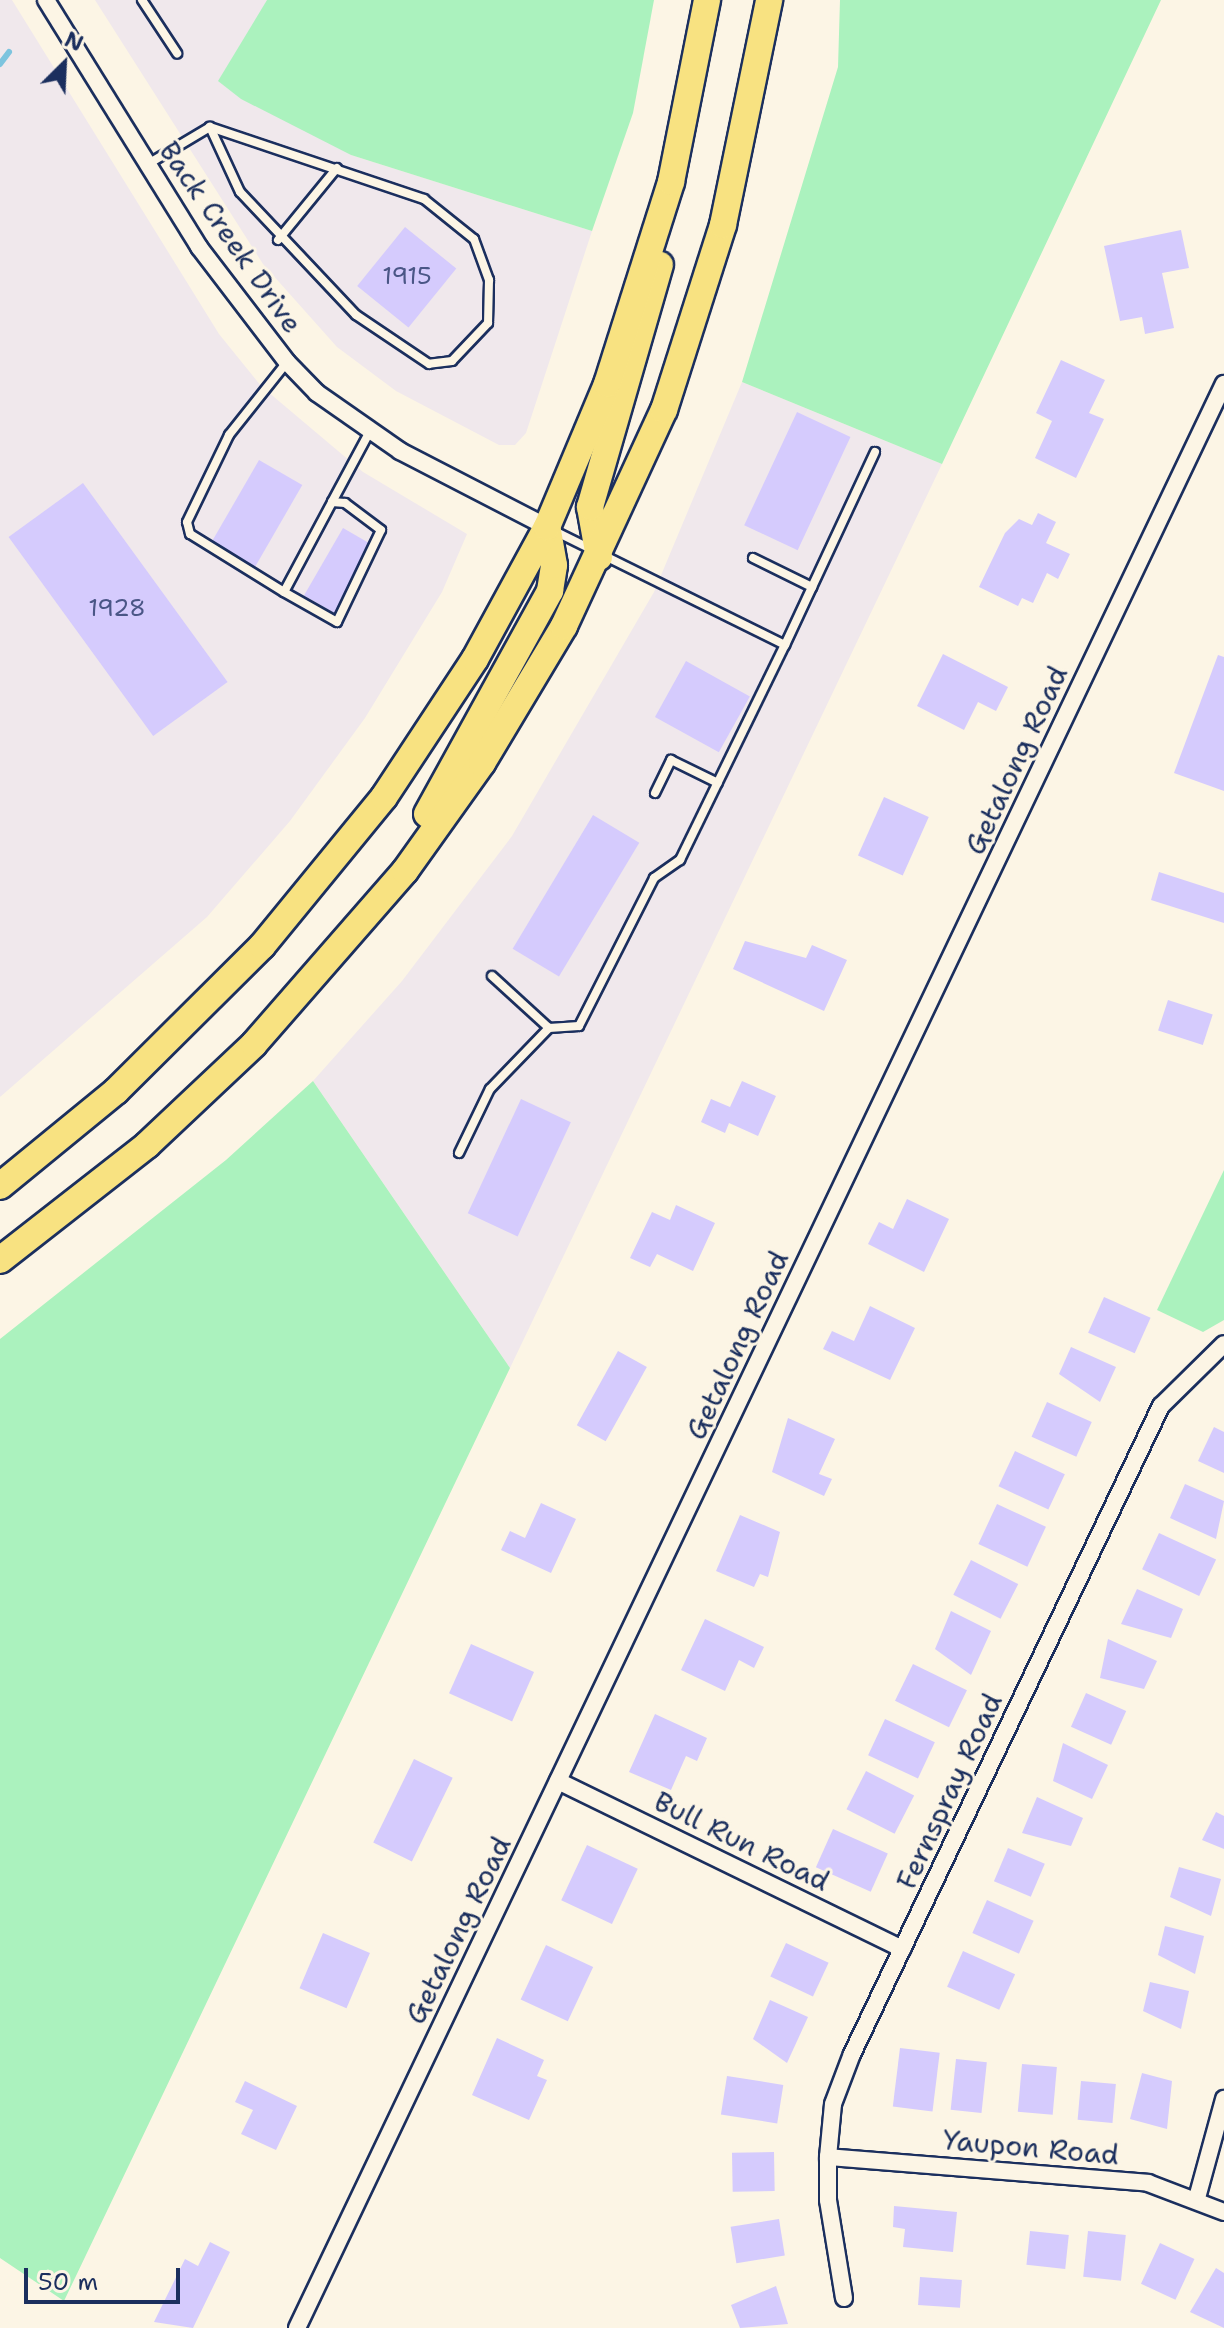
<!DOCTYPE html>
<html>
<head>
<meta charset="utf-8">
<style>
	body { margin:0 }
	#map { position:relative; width:1224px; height:2328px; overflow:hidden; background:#fcf5e5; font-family:"Shantell Sans",sans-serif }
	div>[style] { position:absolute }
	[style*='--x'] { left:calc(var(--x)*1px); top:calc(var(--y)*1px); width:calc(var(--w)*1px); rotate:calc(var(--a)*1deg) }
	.built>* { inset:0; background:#f0e8ec }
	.green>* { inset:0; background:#abf2be }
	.stream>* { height:6px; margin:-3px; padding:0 3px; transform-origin:3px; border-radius:3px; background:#7dc4de }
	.building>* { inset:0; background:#d5cbfd; transform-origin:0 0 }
	.roads { filter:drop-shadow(2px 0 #1b2f5e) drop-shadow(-2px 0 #1b2f5e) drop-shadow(0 2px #1b2f5e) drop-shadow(0 -2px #1b2f5e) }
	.lane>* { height:8px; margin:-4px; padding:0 4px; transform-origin:4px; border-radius:4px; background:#fcf5e5 }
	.street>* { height:16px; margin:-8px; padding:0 8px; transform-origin:8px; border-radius:8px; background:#fcf5e5 }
	.primary>* { height:26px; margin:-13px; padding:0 13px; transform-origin:13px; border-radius:13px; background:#f8e281 }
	span { translate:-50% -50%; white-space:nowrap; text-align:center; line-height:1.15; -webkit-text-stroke:6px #fcf5e5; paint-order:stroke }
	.number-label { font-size:24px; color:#4a5686 }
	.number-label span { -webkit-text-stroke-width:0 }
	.street-label { font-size:28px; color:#1b2f5e }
	.north { position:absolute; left:24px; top:24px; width:80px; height:80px; -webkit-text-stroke:6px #fcf5e5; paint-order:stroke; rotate:24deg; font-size:22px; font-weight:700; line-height:32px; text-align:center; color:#1b2f5e }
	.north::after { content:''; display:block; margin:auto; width:28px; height:36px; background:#1b2f5e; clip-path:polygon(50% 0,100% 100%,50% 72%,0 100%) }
	.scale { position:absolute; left:24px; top:2268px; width:156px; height:36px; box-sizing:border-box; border:4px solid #1b2f5e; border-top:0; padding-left:10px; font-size:24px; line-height:28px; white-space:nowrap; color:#1b2f5e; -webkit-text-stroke:6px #fcf5e5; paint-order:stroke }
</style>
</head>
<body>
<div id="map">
	<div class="built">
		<div style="clip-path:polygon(0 0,12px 0,219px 334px,261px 386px,363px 472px,467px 534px,442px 592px,365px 718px,290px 821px,207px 917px,0 1097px)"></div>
		<div style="clip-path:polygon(95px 0,267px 0,250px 35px,351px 155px,592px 231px,526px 433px,515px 445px,499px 445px,396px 391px,337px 347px,263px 264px)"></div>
		<div style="clip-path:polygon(742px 382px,942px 464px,510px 1368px,313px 1081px,402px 981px,512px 836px,654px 592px)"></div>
	</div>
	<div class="green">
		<div style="clip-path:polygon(267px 0,654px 0,633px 113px,592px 231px,351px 155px,241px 99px,218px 81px)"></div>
		<div style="clip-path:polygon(840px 0,1161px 0,942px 464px,742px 382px,838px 67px)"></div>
		<div style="clip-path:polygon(313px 1081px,510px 1368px,64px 2301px,0 2258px,0 1339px,226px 1160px)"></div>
		<div style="clip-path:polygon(1224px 1170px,1224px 1320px,1203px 1332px,1157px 1310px)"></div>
	</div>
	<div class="stream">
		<div style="--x:0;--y:64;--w:15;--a:-53"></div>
	</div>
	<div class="building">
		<div style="left:405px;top:227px;width:66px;height:76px;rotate:39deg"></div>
		<div style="clip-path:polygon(1181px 230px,1189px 268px,1162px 273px,1174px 328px,1145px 334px,1142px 317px,1120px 321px,1104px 246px)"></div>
		<div style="clip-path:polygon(1061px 360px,1105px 380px,1089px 413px,1104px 419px,1076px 478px,1035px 458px,1052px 421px,1036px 413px)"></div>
		<div style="left:797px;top:412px;width:59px;height:125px;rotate:25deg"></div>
		<div style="left:259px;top:460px;width:50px;height:98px;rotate:30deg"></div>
		<div style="left:83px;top:483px;width:246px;height:92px;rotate:54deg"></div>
		<div style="clip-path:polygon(1038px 513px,1056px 522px,1046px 543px,1070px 554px,1058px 579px,1047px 573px,1033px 603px,1022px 598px,1018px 606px,979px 587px,1005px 533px,1019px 519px,1032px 525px)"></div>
		<div style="left:343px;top:528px;width:36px;height:78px;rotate:30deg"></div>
		<div style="clip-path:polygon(943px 654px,1008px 687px,996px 711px,978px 702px,964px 730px,917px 706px)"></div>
		<div style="clip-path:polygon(1218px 655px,1224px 657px,1224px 791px,1174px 773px)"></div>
		<div style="left:686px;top:661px;width:73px;height:64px;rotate:29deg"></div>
		<div style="left:884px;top:797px;width:49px;height:64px;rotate:24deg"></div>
		<div style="left:593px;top:815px;width:54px;height:156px;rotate:31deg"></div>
		<div style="clip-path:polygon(1159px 872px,1224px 893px,1224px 923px,1151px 900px)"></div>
		<div style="clip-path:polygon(745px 941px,806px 958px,812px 945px,847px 960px,824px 1011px,733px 969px)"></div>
		<div style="left:1168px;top:1000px;width:47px;height:32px;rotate:18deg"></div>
		<div style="clip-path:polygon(742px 1081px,776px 1096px,758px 1136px,729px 1123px,725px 1133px,701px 1122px,711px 1099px,730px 1107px)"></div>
		<div style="left:521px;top:1099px;width:55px;height:126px;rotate:25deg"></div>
		<div style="clip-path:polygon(907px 1199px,949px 1219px,924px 1272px,868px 1244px,879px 1222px,893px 1229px)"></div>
		<div style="clip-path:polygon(676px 1205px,715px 1223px,693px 1271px,657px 1254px,650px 1267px,630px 1258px,652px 1212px,670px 1220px)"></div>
		<div style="left:1104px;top:1297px;width:51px;height:39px;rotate:24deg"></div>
		<div style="clip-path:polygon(870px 1306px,915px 1328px,890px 1380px,823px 1349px,832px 1331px,854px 1341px)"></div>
		<div style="clip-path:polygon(1071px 1347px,1116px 1367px,1100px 1402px,1059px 1374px)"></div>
		<div style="left:618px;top:1351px;width:33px;height:85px;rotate:29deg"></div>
		<div style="left:1047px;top:1402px;width:49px;height:38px;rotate:24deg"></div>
		<div style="clip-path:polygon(788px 1418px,835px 1439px,819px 1474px,832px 1479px,824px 1496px,772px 1472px)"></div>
		<div style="clip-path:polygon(1214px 1427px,1224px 1432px,1224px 1473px,1198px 1461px)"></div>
		<div style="left:1015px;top:1451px;width:55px;height:39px;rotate:25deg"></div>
		<div style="clip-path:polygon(1185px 1484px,1224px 1501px,1216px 1539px,1170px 1518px)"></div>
		<div style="clip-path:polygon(541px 1503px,576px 1519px,551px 1573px,501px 1550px,510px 1531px,525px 1538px)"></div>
		<div style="left:997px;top:1504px;width:54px;height:44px;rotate:25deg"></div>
		<div style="clip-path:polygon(740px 1515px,780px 1532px,768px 1577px,760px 1574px,754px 1587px,716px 1571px)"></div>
		<div style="left:1159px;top:1533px;width:63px;height:40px;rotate:25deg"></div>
		<div style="left:971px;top:1560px;width:53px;height:39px;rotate:27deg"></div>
		<div style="clip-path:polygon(1137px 1589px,1183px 1609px,1171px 1638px,1121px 1624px)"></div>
		<div style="clip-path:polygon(951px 1611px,991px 1631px,971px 1675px,935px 1649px)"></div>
		<div style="clip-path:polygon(705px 1619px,764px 1647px,754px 1668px,739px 1660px,725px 1691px,681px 1670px)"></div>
		<div style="clip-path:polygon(1108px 1639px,1157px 1661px,1144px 1689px,1100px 1678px)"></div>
		<div style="left:471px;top:1644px;width:69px;height:54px;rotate:24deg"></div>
		<div style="left:913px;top:1664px;width:60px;height:41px;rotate:26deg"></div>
		<div style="left:1086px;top:1693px;width:44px;height:37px;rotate:24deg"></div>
		<div style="clip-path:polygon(655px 1714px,707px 1738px,697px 1761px,686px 1756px,671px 1790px,629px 1772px)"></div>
		<div style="left:885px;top:1719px;width:55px;height:40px;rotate:25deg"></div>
		<div style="clip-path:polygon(1063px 1743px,1108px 1765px,1092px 1799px,1053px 1781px)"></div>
		<div style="left:414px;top:1759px;width:43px;height:93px;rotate:26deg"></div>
		<div style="left:866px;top:1771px;width:54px;height:43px;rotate:27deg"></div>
		<div style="clip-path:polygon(1037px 1797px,1083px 1818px,1071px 1846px,1022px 1833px)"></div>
		<div style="clip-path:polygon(1216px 1812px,1224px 1816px,1224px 1861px,1224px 1849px,1202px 1840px)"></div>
		<div style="left:833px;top:1829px;width:60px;height:42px;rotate:24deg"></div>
		<div style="left:587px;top:1845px;width:56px;height:61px;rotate:25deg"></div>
		<div style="left:1008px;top:1848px;width:40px;height:36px;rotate:23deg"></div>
		<div style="clip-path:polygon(1179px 1867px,1221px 1879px,1211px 1916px,1170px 1897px)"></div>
		<div style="left:987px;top:1900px;width:51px;height:36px;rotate:24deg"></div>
		<div style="clip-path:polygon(1165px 1926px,1204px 1936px,1195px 1974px,1158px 1955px)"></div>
		<div style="left:323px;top:1933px;width:51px;height:60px;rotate:23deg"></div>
		<div style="left:786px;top:1943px;width:47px;height:37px;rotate:25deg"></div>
		<div style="left:546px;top:1945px;width:52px;height:60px;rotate:25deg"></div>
		<div style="left:963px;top:1951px;width:57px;height:39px;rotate:24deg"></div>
		<div style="clip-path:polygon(1150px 1982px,1189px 1991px,1181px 2029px,1143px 2011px)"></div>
		<div style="clip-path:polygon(770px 2000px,808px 2017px,787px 2063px,753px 2039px)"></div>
		<div style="clip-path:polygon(497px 2038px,544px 2060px,537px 2076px,547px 2080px,529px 2120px,472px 2095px)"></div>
		<div style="left:900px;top:2048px;width:40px;height:59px;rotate:7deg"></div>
		<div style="left:956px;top:2059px;width:31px;height:51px;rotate:6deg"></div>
		<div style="left:1022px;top:2064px;width:35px;height:48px;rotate:5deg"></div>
		<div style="clip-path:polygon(1142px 2073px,1172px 2081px,1167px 2129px,1130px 2119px)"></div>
		<div style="left:727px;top:2076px;width:57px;height:39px;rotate:9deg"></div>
		<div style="clip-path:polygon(245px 2081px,297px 2106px,276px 2150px,241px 2134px,253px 2110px,235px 2102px)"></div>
		<div style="left:1081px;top:2081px;width:35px;height:39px;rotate:5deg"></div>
		<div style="left:774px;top:2152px;width:39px;height:42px;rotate:89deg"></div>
		<div style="clip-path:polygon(894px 2206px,957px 2212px,953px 2252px,903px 2247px,905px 2229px,893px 2227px)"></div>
		<div style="left:779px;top:2219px;width:37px;height:49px;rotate:81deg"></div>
		<div style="left:1030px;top:2231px;width:39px;height:34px;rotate:6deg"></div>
		<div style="left:1088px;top:2231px;width:38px;height:46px;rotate:6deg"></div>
		<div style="clip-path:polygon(210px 2242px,230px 2252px,193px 2328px,154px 2322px,185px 2259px,198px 2266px)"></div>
		<div style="left:1160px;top:2243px;width:38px;height:45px;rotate:25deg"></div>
		<div style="clip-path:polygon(1216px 2268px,1224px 2273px,1224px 2328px,1190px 2312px)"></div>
		<div style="left:920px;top:2277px;width:42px;height:28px;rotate:4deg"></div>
		<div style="clip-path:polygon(776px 2286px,788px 2324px,740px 2328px,731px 2305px)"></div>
	</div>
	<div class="roads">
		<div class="lane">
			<div style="--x:142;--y:0;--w:64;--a:56.6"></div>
			<div style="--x:148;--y:164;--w:72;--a:-30.8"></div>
			<div style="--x:210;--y:127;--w:226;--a:18.6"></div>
			<div style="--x:424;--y:199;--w:64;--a:38.7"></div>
			<div style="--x:474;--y:239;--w:44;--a:69.9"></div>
			<div style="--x:489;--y:280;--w:43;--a:91.3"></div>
			<div style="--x:488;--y:323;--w:52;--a:133.5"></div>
			<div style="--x:452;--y:361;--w:23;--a:173"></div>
			<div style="--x:429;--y:364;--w:88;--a:-146.1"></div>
			<div style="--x:356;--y:315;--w:169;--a:-133.3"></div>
			<div style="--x:240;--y:192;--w:72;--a:-114.8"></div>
			<div style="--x:278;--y:240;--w:93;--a:-50.7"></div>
			<div style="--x:332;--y:502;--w:13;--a:4"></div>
			<div style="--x:345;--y:503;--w:45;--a:36.9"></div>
			<div style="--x:381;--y:530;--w:102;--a:115.6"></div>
			<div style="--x:337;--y:622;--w:61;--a:-150.5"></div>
			<div style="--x:284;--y:592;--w:102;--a:-61.9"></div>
			<div style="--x:332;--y:502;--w:81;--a:-61.8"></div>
			<div style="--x:753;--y:558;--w:66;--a:26.2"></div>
			<div style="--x:284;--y:592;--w:110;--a:-148.3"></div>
			<div style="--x:190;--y:534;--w:12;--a:-104"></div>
			<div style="--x:187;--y:522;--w:97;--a:-64.2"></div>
			<div style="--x:229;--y:435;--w:93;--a:-51.5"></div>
			<div style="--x:785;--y:645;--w:213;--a:-65"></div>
			<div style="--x:655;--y:793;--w:37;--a:-64"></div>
			<div style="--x:671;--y:760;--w:52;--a:26.1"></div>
			<div style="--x:492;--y:976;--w:77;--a:42.4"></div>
			<div style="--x:459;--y:1153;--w:71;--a:-64.2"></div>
			<div style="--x:490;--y:1089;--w:85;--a:-46"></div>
			<div style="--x:549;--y:1028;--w:30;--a:-4"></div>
			<div style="--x:579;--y:1026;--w:166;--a:-63.1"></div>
			<div style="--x:654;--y:878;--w:32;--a:-35"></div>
			<div style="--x:680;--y:860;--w:239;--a:-64"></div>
			<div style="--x:785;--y:645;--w:260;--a:-153.7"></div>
		</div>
		<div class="street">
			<div style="--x:46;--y:0;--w:291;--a:58.2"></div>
			<div style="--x:199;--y:247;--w:145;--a:52.6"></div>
			<div style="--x:287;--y:362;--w:43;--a:45.9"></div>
			<div style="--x:317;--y:393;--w:101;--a:34.9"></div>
			<div style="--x:400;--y:451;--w:165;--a:27.3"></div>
			<div style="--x:558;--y:1781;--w:383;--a:26"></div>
			<div style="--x:828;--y:2157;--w:321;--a:4.6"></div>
			<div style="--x:1148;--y:2183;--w:81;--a:20.9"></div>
			<div style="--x:1197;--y:2198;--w:103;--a:-74.7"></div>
			<div style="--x:844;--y:2298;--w:99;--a:-99.3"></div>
			<div style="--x:828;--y:2200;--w:43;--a:-90"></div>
			<div style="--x:828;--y:2157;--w:53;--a:-84.6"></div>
			<div style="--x:833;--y:2104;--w:53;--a:-69.2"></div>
			<div style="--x:852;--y:2054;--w:718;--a:-64.51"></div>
			<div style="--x:1161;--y:1406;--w:88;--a:-44.5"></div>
			<div style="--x:297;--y:2328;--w:2154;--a:-64.51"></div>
		</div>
		<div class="primary">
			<div style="--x:599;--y:557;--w:51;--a:-100.2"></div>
			<div style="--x:590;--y:507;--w:252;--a:-73.9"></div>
			<div style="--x:427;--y:814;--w:255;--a:-61.1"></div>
			<div style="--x:550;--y:591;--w:26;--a:-81"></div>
			<div style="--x:554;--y:565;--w:39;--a:-100"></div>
			<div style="--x:0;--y:1186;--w:150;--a:-39.3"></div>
			<div style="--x:116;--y:1091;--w:206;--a:-44.8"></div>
			<div style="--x:262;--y:946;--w:193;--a:-50.7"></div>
			<div style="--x:384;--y:797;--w:165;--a:-56.6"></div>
			<div style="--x:475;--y:659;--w:150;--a:-61.4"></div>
			<div style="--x:547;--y:527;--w:155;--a:-67.2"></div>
			<div style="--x:607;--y:384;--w:212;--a:-72.4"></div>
			<div style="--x:671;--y:182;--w:186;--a:-78.8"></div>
			<div style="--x:0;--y:1260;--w:187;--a:-38"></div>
			<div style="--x:147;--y:1145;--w:147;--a:-43.3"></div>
			<div style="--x:254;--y:1044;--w:230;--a:-48.9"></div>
			<div style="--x:405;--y:871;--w:133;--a:-54.5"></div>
			<div style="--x:482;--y:763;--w:160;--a:-59.1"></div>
			<div style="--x:564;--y:626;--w:238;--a:-65.2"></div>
			<div style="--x:664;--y:410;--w:194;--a:-72.3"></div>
			<div style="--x:723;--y:225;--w:230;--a:-78.4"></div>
		</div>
	</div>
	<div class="number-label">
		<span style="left:407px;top:277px">1915</span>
		<span style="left:117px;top:609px">1928</span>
	</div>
	<div class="street-label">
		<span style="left:231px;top:237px;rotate:55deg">Back Creek Drive</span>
		<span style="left:1016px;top:760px;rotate:-65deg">Getalong Road</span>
		<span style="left:737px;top:1345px;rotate:-65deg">Getalong Road</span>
		<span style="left:949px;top:1791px;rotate:-65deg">Fernspray Road</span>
		<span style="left:742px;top:1841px;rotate:26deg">Bull Run Road</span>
		<span style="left:458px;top:1930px;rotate:-64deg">Getalong Road</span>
		<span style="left:1031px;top:2147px;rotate:5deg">Yaupon Road</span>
	</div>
	<div class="north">N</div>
	<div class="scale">50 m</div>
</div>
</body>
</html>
